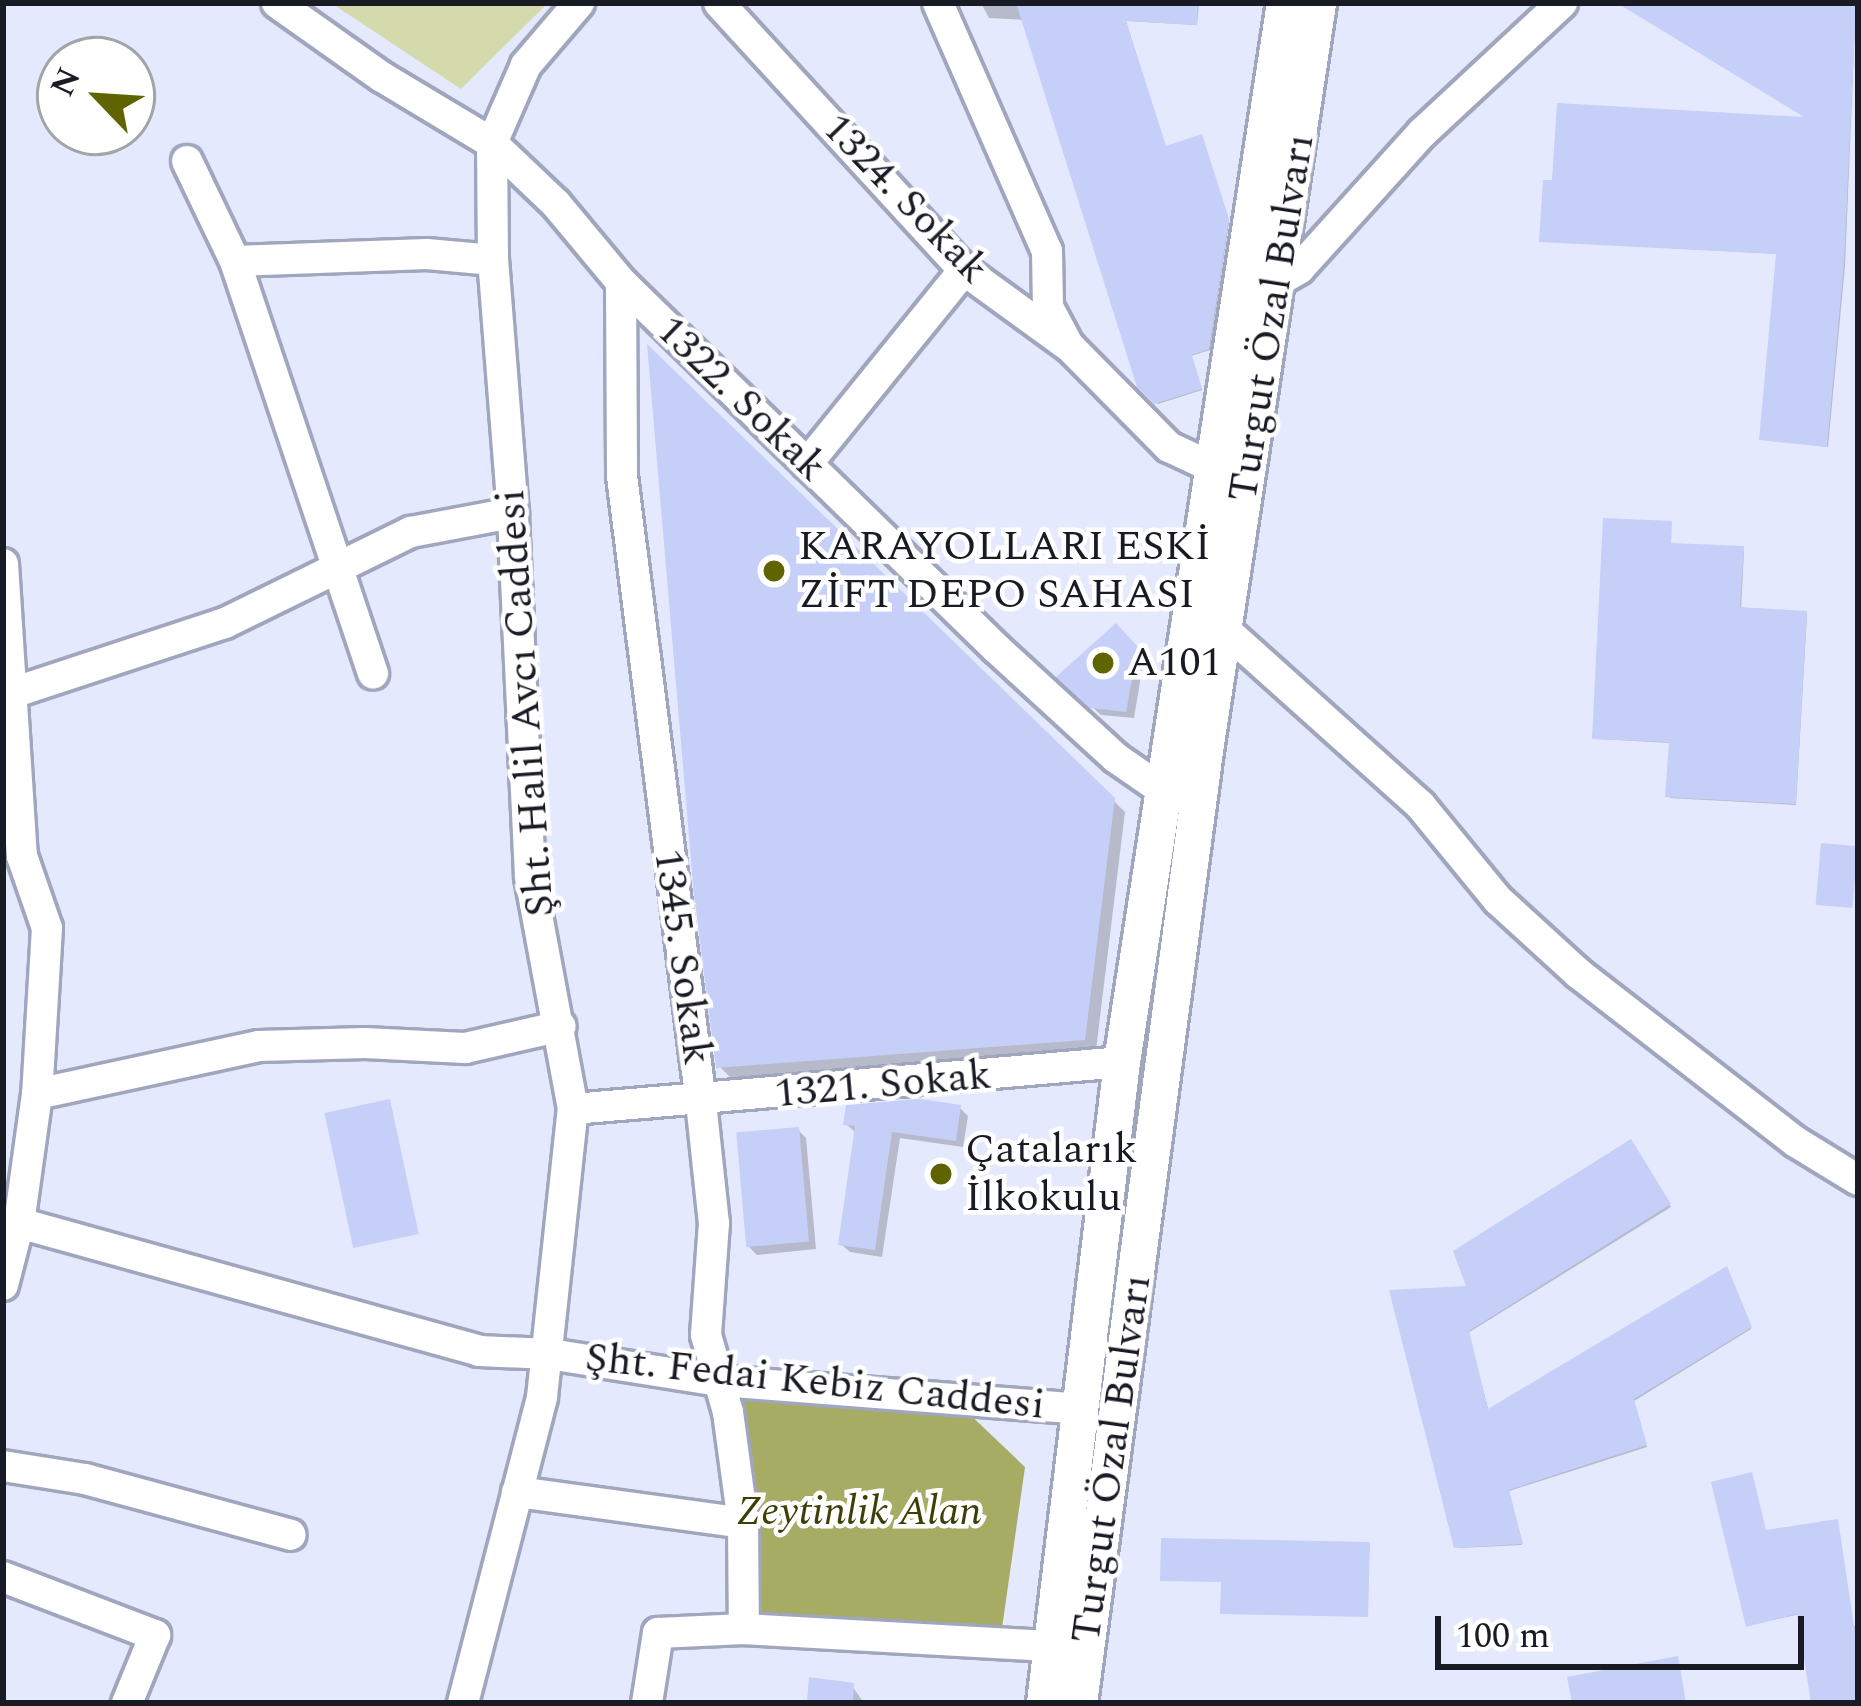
<!DOCTYPE html>
<html>
<head>
<meta charset="utf-8">
<style>
	body { margin:0 }
	#map { position:relative; width:1861px; height:1706px; overflow:hidden; background:#e4e9fe; font-family:Spectral,serif }
	div>[style] { position:absolute }
	[style*='--x'] { left:calc(var(--x)*1px); top:calc(var(--y)*1px); width:calc(var(--w)*1px); rotate:calc(var(--a)*1deg) }
	.green>* { inset:0; background:#d5daac }
	.forest>* { inset:0; background:#a7ac65 }
	.shadow>* { inset:0; background:#0003 }
	.building>* { inset:0; background:#c5cff7; transform-origin:0 0 }
	.roads { filter:drop-shadow(3px 0 #a0a6be) drop-shadow(-3px 0 #a0a6be) drop-shadow(0 3px #a0a6be) drop-shadow(0 -3px #a0a6be) }
	.minor>* { height:30px; margin:-15px; padding:0 15px; transform-origin:15px; border-radius:15px; background:#fff }
	.major>* { height:36px; margin:-18px; padding:0 18px; transform-origin:18px; border-radius:18px; background:#fff }
	.dots>* { width:33px; height:33px; translate:-50% -50%; box-sizing:border-box; border:6px solid #fff; border-radius:50% }
	span { translate:-50% -50%; white-space:nowrap; text-align:center; line-height:1.15; -webkit-text-stroke:9px #fff; paint-order:stroke }
	.street-label { font-size:42px; color:#191b24 }
	.poi-label { font-size:42px; color:#191b24 }
	.left { translate:0 -50%; text-align:left }
	.park-label { font-size:42px; color:#3d4006; font-style:italic }
	.frame { position:absolute; inset:0; border:6px solid #191b24; pointer-events:none }
	.north { position:absolute; left:36px; top:36px; width:120px; height:120px; box-sizing:border-box; background:#fff; border:3px solid #a3a4a7; border-radius:50%; rotate:295deg; font-size:33px; font-weight:700; line-height:48px; text-align:center; color:#191b24 }
	.north::after { content:''; display:block; margin:auto; width:42px; height:54px; background:#606400; clip-path:polygon(50% 0,100% 100%,50% 72%,0 100%) }
	.scale { position:absolute; left:1435px; top:1616px; width:369px; height:54px; box-sizing:border-box; border:6px solid #191b24; border-top:0; padding-left:15px; font-size:36px; line-height:42px; white-space:nowrap; color:#191b24; -webkit-text-stroke:9px #fff; paint-order:stroke }
</style>
</head>
<body>
<div id="map">
	<div class="green">
		<div style="clip-path:polygon(331px 3px,548px 3px,461px 89px)"></div>
	</div>
	<div class="forest">
		<div style="clip-path:polygon(734px 1392px,964px 1409px,1025px 1467px,1002px 1628px,753px 1619px)"></div>
	</div>
	<div class="shadow">
		<div style="clip-path:polygon(981px 3px,1199px 3px,1197px 25px,1126px 21px,1166px 149px,1203px 139px,1229px 223px,1210px 350px,1191px 356px,1202px 390px,1158px 404px,1140px 386px,1025px 20px,989px 18px)"></div>
		<div style="clip-path:polygon(1620px 3px,1856px 3px,1845px 266px,1828px 447px,1762px 439px,1779px 254px,1543px 241px,1813px 121px)"></div>
		<div style="clip-path:polygon(651px 351px,1125px 812px,1096px 1050px,731px 1078px,719px 1066px)"></div>
		<div style="clip-path:polygon(1670px 524px,1671px 546px,1744px 551px,1741px 610px,1807px 615px,1796px 805px,1670px 798px,1672px 743px,1597px 739px)"></div>
		<div style="clip-path:polygon(1116px 627px,1144px 658px,1134px 718px,1101px 715px,1061px 677px)"></div>
		<div style="clip-path:polygon(959px 1107px,968px 1116px,963px 1147px,900px 1138px,882px 1257px,850px 1252px,841px 1244px,855px 1132px,846px 1124px)"></div>
		<div style="clip-path:polygon(798px 1130px,806px 1138px,816px 1249px,757px 1255px,749px 1247px)"></div>
		<div style="clip-path:polygon(1631px 1143px,1671px 1207px,1468px 1333px,1489px 1412px,1728px 1271px,1751px 1329px,1634px 1401px,1647px 1447px,1509px 1491px,1522px 1545px,1459px 1548px,1470px 1289px)"></div>
		<div style="clip-path:polygon(1767px 1533px,1858px 1630px,1858px 1703px,1814px 1703px,1801px 1614px,1749px 1625px)"></div>
		<div style="clip-path:polygon(852px 1686px,864px 1703px,810px 1703px)"></div>
	</div>
	<div class="building">
		<div style="clip-path:polygon(1016px 3px,1198px 3px,1197px 25px,1126px 21px,1166px 146px,1202px 134px,1229px 219px,1209px 349px,1192px 355px,1202px 389px,1154px 404px,1137px 387px)"></div>
		<div style="clip-path:polygon(1617px 3px,1856px 3px,1844px 263px,1827px 447px,1759px 440px,1776px 254px,1539px 242px,1543px 180px,1552px 180px,1557px 103px,1804px 117px)"></div>
		<div style="clip-path:polygon(647px 344px,1115px 798px,1085px 1040px,716px 1068px,694px 895px)"></div>
		<div style="clip-path:polygon(1603px 518px,1672px 521px,1671px 543px,1744px 546px,1740px 607px,1807px 611px,1796px 804px,1665px 797px,1669px 742px,1592px 739px)"></div>
		<div style="clip-path:polygon(1116px 623px,1138px 647px,1126px 712px,1090px 708px,1056px 677px)"></div>
		<div style="left:1821px;top:843px;width:37px;height:62px;rotate:5deg"></div>
		<div style="left:390px;top:1099px;width:138px;height:67px;rotate:78deg"></div>
		<div style="clip-path:polygon(920px 1099px,961px 1105px,956px 1141px,892px 1132px,875px 1250px,838px 1245px,855px 1126px,843px 1125px,846px 1105px)"></div>
		<div style="left:799px;top:1127px;width:115px;height:63px;rotate:85deg"></div>
		<div style="clip-path:polygon(1631px 1139px,1671px 1204px,1469px 1331px,1488px 1409px,1727px 1266px,1752px 1327px,1634px 1399px,1647px 1445px,1509px 1490px,1523px 1544px,1454px 1548px,1389px 1290px,1466px 1286px,1453px 1251px)"></div>
		<div style="clip-path:polygon(1752px 1472px,1766px 1530px,1838px 1519px,1858px 1653px,1858px 1703px,1811px 1703px,1797px 1614px,1746px 1627px,1711px 1482px)"></div>
		<div style="clip-path:polygon(1161px 1538px,1370px 1542px,1368px 1617px,1220px 1614px,1221px 1582px,1160px 1581px)"></div>
		<div style="clip-path:polygon(1678px 1656px,1686px 1703px,1572px 1703px,1567px 1677px)"></div>
		<div style="clip-path:polygon(809px 1677px,854px 1683px,853px 1703px,807px 1703px)"></div>
	</div>
	<div class="roads">
		<div class="minor">
			<div style="--x:277;--y:3;--w:128;--a:35.2"></div>
			<div style="--x:382;--y:77;--w:128;--a:31"></div>
			<div style="--x:492;--y:143;--w:88;--a:43.6"></div>
			<div style="--x:556;--y:204;--w:102;--a:50.2"></div>
			<div style="--x:621;--y:282;--w:525;--a:44.31"></div>
			<div style="--x:997;--y:649;--w:161;--a:42.5"></div>
			<div style="--x:1116;--y:758;--w:55;--a:34.6"></div>
			<div style="--x:719;--y:3;--w:362;--a:47.5"></div>
			<div style="--x:964;--y:270;--w:131;--a:36"></div>
			<div style="--x:1070;--y:347;--w:141;--a:45.3"></div>
			<div style="--x:1169;--y:447;--w:50;--a:25"></div>
			<div style="--x:938;--y:3;--w:271;--a:66.3"></div>
			<div style="--x:1047;--y:251;--w:56;--a:89"></div>
			<div style="--x:1048;--y:307;--w:40;--a:62"></div>
			<div style="--x:187;--y:161;--w:111;--a:64.4"></div>
			<div style="--x:235;--y:261;--w:435;--a:71.5"></div>
			<div style="--x:235;--y:261;--w:192;--a:-2.1"></div>
			<div style="--x:427;--y:254;--w:66;--a:5.2"></div>
			<div style="--x:621;--y:282;--w:194;--a:89.7"></div>
			<div style="--x:622;--y:476;--w:631;--a:82.81"></div>
			<div style="--x:701;--y:1102;--w:122;--a:83.9"></div>
			<div style="--x:714;--y:1223;--w:112;--a:94.1"></div>
			<div style="--x:706;--y:1335;--w:80;--a:74.1"></div>
			<div style="--x:728;--y:1412;--w:112;--a:82.3"></div>
			<div style="--x:743;--y:1523;--w:106;--a:89.5"></div>
			<div style="--x:1273;--y:284;--w:30;--a:-30"></div>
			<div style="--x:1299;--y:269;--w:185;--a:-47.9"></div>
			<div style="--x:1423;--y:132;--w:190;--a:-42.9"></div>
			<div style="--x:807;--y:464;--w:250;--a:-51"></div>
			<div style="--x:3;--y:564;--w:293;--a:86.3"></div>
			<div style="--x:22;--y:856;--w:76;--a:70.9"></div>
			<div style="--x:47;--y:928;--w:166;--a:93.4"></div>
			<div style="--x:37;--y:1094;--w:130;--a:97.9"></div>
			<div style="--x:19;--y:1223;--w:64;--a:104.5"></div>
			<div style="--x:1225;--y:630;--w:263;--a:41.9"></div>
			<div style="--x:1421;--y:806;--w:122;--a:50.7"></div>
			<div style="--x:1498;--y:900;--w:108;--a:42.4"></div>
			<div style="--x:1578;--y:973;--w:276;--a:37.8"></div>
			<div style="--x:1796;--y:1142;--w:73;--a:31.5"></div>
			<div style="--x:15;--y:692;--w:221;--a:-18.2"></div>
			<div style="--x:225;--y:623;--w:207;--a:-26.1"></div>
			<div style="--x:411;--y:532;--w:104;--a:-10.6"></div>
			<div style="--x:37;--y:1094;--w:227;--a:-12.2"></div>
			<div style="--x:259;--y:1046;--w:106;--a:-1.6"></div>
			<div style="--x:365;--y:1043;--w:100;--a:2.9"></div>
			<div style="--x:465;--y:1048;--w:98;--a:-12.9"></div>
			<div style="--x:573;--y:1109;--w:551;--a:-4.89"></div>
			<div style="--x:19;--y:1223;--w:477;--a:15.5"></div>
			<div style="--x:479;--y:1351;--w:70;--a:2.5"></div>
			<div style="--x:549;--y:1354;--w:173;--a:9"></div>
			<div style="--x:720;--y:1381;--w:362;--a:4.4"></div>
			<div style="--x:3;--y:1466;--w:83;--a:9"></div>
			<div style="--x:85;--y:1479;--w:213;--a:15.2"></div>
			<div style="--x:517;--y:1492;--w:228;--a:7.8"></div>
			<div style="--x:3;--y:1577;--w:163;--a:20.9"></div>
			<div style="--x:155;--y:1635;--w:74;--a:112.4"></div>
			<div style="--x:463;--y:1703;--w:316;--a:-75.5"></div>
			<div style="--x:542;--y:1397;--w:290;--a:-83.9"></div>
			<div style="--x:573;--y:1109;--w:237;--a:-100.5"></div>
			<div style="--x:530;--y:876;--w:363;--a:-92.7"></div>
			<div style="--x:513;--y:513;--w:254;--a:-94.5"></div>
			<div style="--x:493;--y:260;--w:117;--a:-90.5"></div>
			<div style="--x:492;--y:143;--w:85;--a:-66.4"></div>
			<div style="--x:526;--y:65;--w:82;--a:-49.5"></div>
			<div style="--x:647;--y:1703;--w:71;--a:-81.1"></div>
			<div style="--x:658;--y:1633;--w:86;--a:-2.7"></div>
			<div style="--x:744;--y:1629;--w:308;--a:3.2"></div>
		</div>
		<div class="major">
			<div style="--x:1045;--y:1703;--w:646;--a:-83.15"></div>
			<div style="--x:1122;--y:1062;--w:1071;--a:-81.25"></div>
			<div style="--x:1079;--y:1703;--w:967;--a:-82.46"></div>
			<div style="--x:1206;--y:744;--w:749;--a:-81.4"></div>
		</div>
	</div>
	<div class="dots">
		<div style="left:774px;top:571px;background:#606400"></div>
		<div style="left:1103px;top:663px;background:#606400"></div>
		<div style="left:941px;top:1174px;background:#606400"></div>
	</div>
	<div class="street-label">
		<span style="left:905px;top:199px;rotate:46deg">1324. Sokak</span>
		<span style="left:1272px;top:318px;rotate:-81deg">Turgut Özal Bulvarı</span>
		<span style="left:741px;top:399px;rotate:44deg">1322. Sokak</span>
		<span style="left:526px;top:703px;rotate:-94deg">Şht. Halil Avcı Caddesi</span>
		<span style="left:682px;top:957px;rotate:82deg">1345. Sokak</span>
		<span style="left:883px;top:1085px;rotate:-5deg">1321. Sokak</span>
		<span style="left:815px;top:1382px;rotate:6deg">Şht. Fedai Kebiz Caddesi</span>
		<span style="left:1112px;top:1459px;rotate:-82deg">Turgut Özal Bulvarı</span>
	</div>
	<div class="poi-label">
		<span class="left" style="left:798px;top:571px">KARAYOLLARI ESKİ<br>ZİFT DEPO SAHASI</span>
		<span class="left" style="left:1127px;top:663px">A101</span>
		<span class="left" style="left:965px;top:1174px">Çatalarık<br>İlkokulu</span>
	</div>
	<div class="park-label">
		<span style="left:859px;top:1512px">Zeytinlik Alan</span>
	</div>
	<div class="frame"></div>
	<div class="north">N</div>
	<div class="scale">100 m</div>
</div>
</body>
</html>
